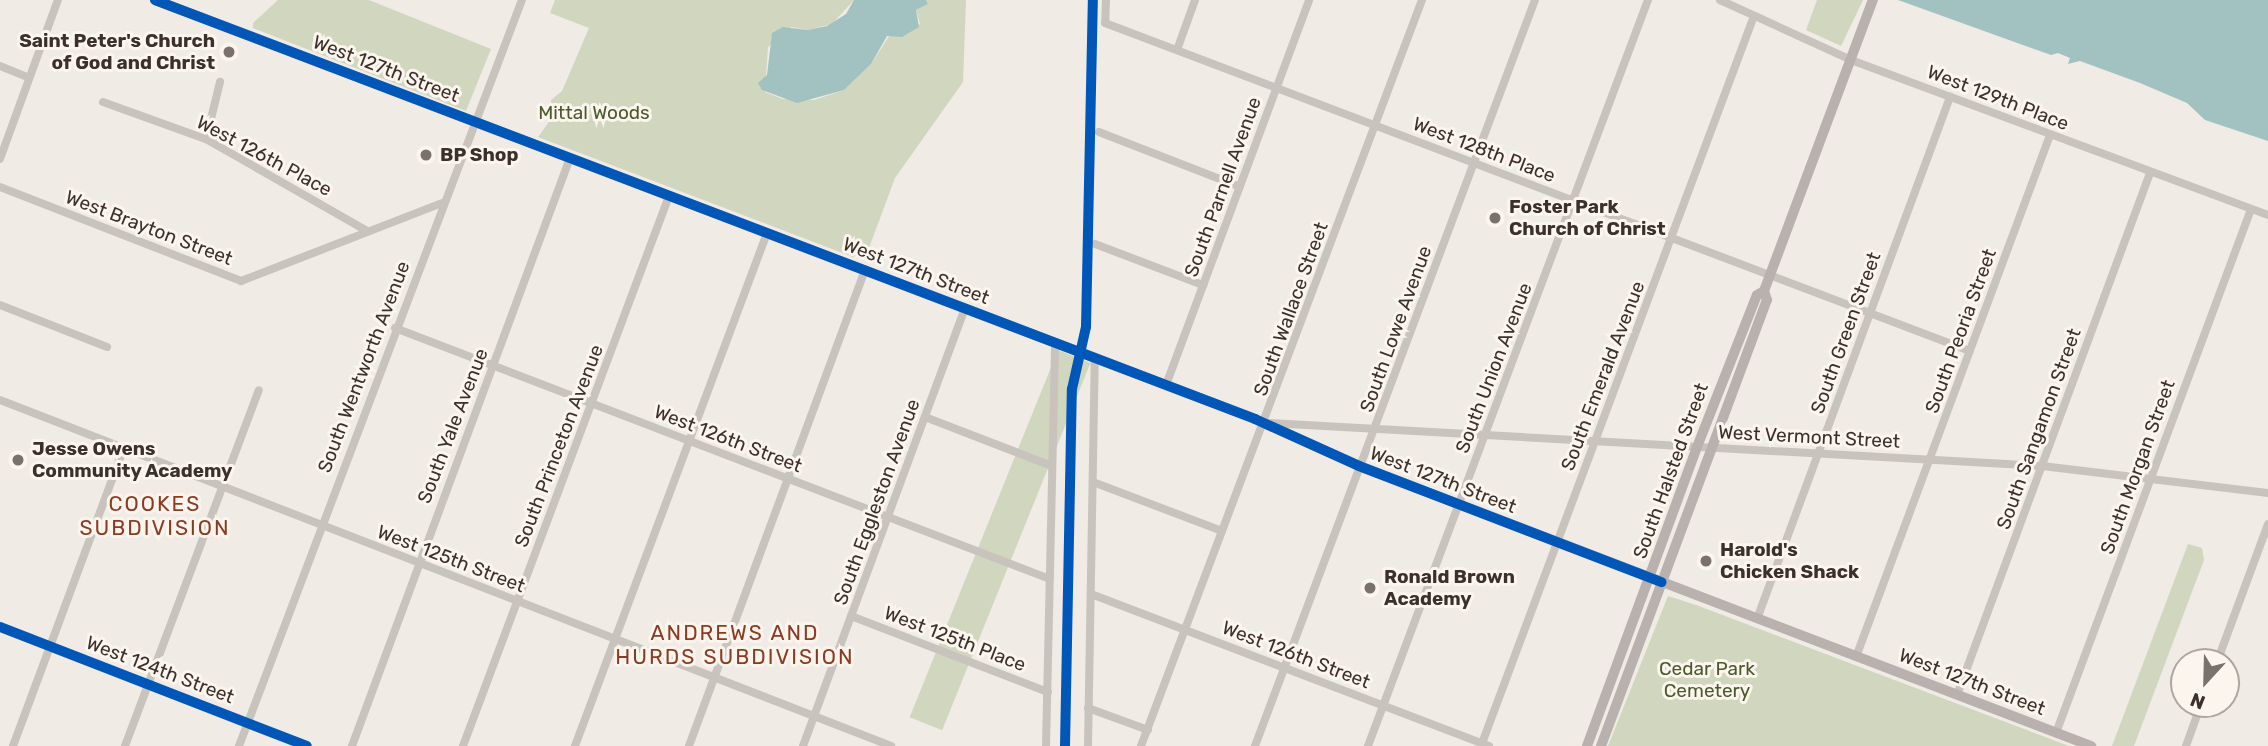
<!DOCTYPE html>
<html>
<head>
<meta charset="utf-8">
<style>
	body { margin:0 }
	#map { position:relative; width:2268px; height:746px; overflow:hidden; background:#f0ebe5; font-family:Rubik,sans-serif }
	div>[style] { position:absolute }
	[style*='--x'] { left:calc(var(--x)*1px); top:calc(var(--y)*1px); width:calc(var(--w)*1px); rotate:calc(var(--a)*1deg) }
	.green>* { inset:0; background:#d1d6bf; transform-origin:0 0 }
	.water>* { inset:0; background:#a1c2c1 }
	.minor>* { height:8px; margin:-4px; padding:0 4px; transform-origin:4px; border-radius:4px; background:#c9c3be }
	.major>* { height:10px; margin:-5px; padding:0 5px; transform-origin:5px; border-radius:5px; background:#b8b1ad }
	.cycleway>* { height:10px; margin:-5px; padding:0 5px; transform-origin:5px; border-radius:5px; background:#0057b8 }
	.dots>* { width:19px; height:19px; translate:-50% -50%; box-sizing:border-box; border:4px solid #fbf5ee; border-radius:50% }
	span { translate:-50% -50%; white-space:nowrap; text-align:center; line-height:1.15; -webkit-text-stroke:6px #fbf5ee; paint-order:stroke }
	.poi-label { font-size:19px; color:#3b302b; font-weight:700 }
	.right { translate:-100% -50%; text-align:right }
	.left { translate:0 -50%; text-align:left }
	.street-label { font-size:19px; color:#3b302b }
	.park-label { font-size:19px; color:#4a5a2e }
	.neighbourhood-label { font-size:21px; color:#8c3b22; letter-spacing:2px }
	.north { position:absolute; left:2170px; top:648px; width:70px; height:70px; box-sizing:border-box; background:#fbf5ee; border:2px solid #aea6a0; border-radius:50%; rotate:202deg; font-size:19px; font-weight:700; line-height:28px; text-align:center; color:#3b302b }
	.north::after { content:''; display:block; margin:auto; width:24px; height:32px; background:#7a716c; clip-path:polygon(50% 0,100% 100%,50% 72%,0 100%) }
</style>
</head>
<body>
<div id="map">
	<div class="green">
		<div style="clip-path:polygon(278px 0,369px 0,491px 49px,466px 111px,253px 28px,253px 23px)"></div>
		<div style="clip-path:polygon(555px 0,854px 0,832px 24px,807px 30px,791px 27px,768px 47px,765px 92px,783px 99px,814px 100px,844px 90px,871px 64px,891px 33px,905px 35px,920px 24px,916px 10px,928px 4px,926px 0,966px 0,963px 82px,895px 178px,869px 248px,853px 257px,538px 137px,551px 119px,551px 100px,562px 91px,589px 28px,550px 13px)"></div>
		<div style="clip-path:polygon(1817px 0,1863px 0,1841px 46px,1806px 30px)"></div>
		<div style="left:1058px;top:350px;width:35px;height:396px;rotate:22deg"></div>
		<div style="clip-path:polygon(2188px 544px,2202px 548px,2204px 560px,2134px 746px,2112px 746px)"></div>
		<div style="clip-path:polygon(1668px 596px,1696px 605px,2069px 746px,1608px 746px)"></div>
	</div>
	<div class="water">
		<div style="clip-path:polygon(854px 0,926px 0,928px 4px,916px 10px,919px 27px,902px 37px,887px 36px,871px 64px,844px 90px,797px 103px,762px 90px,758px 83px,767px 75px,772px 33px,783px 27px,807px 30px,827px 26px,846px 14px)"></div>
		<div style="clip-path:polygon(1898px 0,2268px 0,2268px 141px,2205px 120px,2187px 103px,2140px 83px,2080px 61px,2068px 64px,2070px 58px,2058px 53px,2051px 55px)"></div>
	</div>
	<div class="minor">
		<div style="--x:1106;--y:0;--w:23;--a:92"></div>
		<div style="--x:1105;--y:23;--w:925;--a:20.77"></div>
		<div style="--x:1720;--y:0;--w:144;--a:24.6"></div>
		<div style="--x:1851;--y:60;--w:445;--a:20.4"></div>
		<div style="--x:1177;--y:50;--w:53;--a:-70.2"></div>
		<div style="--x:0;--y:66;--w:31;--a:22"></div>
		<div style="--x:103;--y:102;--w:109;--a:19.8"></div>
		<div style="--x:206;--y:139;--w:185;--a:29.7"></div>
		<div style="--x:1099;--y:132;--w:151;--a:21.3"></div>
		<div style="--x:206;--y:139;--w:59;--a:-76.2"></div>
		<div style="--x:0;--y:159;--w:169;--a:-70"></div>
		<div style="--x:0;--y:187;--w:259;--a:21.3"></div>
		<div style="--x:241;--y:281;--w:216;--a:-21.2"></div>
		<div style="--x:1095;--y:244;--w:116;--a:20.8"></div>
		<div style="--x:0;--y:305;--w:115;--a:21.4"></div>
		<div style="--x:395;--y:328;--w:701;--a:20.97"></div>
		<div style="--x:1166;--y:385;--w:411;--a:-69.6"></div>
		<div style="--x:0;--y:400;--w:956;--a:21.22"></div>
		<div style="--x:925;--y:417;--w:136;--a:21.1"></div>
		<div style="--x:1269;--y:423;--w:774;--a:3.18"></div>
		<div style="--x:2042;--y:466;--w:228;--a:6.8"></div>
		<div style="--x:1093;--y:482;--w:138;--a:20.8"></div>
		<div style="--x:1091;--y:594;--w:426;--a:20.9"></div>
		<div style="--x:851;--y:616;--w:211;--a:21.1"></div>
		<div style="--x:1757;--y:619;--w:557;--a:-69.71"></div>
		<div style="--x:0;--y:627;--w:329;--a:21.2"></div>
		<div style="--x:1856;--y:657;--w:557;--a:-69.61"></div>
		<div style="--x:2217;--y:662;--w:147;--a:-69.7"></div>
		<div style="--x:1957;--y:695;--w:557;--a:-69.71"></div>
		<div style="--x:1088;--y:708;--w:64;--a:20.1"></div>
		<div style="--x:2056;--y:733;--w:556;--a:-69.58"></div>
		<div style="--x:13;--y:746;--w:318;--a:-69.6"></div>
		<div style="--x:125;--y:746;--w:380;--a:-69.4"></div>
		<div style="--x:239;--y:746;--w:798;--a:-69.23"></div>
		<div style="--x:352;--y:746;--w:627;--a:-69.66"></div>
		<div style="--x:463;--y:746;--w:587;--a:-69.47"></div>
		<div style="--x:575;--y:746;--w:548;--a:-69.48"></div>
		<div style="--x:689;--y:746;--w:507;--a:-69.71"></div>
		<div style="--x:803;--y:746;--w:467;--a:-69.7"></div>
		<div style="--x:1046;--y:746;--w:403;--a:-88.7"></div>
		<div style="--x:1088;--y:746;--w:388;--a:-89"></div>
		<div style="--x:1141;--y:746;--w:797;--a:-69.36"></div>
		<div style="--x:1255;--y:746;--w:797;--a:-69.43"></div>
		<div style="--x:1368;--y:746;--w:797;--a:-69.43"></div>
		<div style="--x:1481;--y:746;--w:779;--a:-69.5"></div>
		<div style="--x:2186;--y:746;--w:45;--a:-70.3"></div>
	</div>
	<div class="major">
		<div style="--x:155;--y:0;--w:1177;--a:20.85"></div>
		<div style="--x:1255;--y:419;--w:114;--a:24.3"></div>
		<div style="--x:1359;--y:466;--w:784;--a:20.93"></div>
		<div style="--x:1587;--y:746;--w:319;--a:-69.8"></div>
		<div style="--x:1697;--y:447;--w:163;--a:-68.5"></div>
		<div style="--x:1757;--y:295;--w:8;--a:-30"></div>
		<div style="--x:1764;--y:291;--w:311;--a:-69.5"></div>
		<div style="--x:1601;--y:746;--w:476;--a:-69.6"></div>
		<div style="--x:1767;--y:300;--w:9;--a:-108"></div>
	</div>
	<div class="cycleway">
		<div style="--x:155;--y:0;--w:1177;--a:20.85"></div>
		<div style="--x:1255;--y:419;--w:114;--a:24.3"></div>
		<div style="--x:1359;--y:466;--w:324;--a:21"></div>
		<div style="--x:0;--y:627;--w:329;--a:21.2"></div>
		<div style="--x:1065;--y:746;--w:357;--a:-88.9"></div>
		<div style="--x:1072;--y:389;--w:64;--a:-77.3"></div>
		<div style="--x:1086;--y:327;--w:327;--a:-88.8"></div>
	</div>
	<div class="dots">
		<div style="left:229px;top:52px;background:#7a716c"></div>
		<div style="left:426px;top:155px;background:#7a716c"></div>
		<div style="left:1495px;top:218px;background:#7a716c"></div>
		<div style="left:18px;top:460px;background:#7a716c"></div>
		<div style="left:1706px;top:561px;background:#7a716c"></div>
		<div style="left:1370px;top:588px;background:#7a716c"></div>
	</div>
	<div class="poi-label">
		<span class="right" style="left:215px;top:52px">Saint Peter's Church<br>of God and Christ</span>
		<span class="left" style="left:440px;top:155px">BP Shop</span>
		<span class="left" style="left:1509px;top:218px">Foster Park<br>Church of Christ</span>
		<span class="left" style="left:32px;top:460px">Jesse Owens<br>Community Academy</span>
		<span class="left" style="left:1720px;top:561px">Harold's<br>Chicken Shack</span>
		<span class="left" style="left:1384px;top:588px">Ronald Brown<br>Academy</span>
	</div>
	<div class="street-label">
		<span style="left:386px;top:69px;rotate:21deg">West 127th Street</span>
		<span style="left:1998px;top:98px;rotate:21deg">West 129th Place</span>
		<span style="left:1484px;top:150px;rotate:21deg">West 128th Place</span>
		<span style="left:264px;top:156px;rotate:28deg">West 126th Place</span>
		<span style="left:1223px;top:187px;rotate:-70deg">South Parnell Avenue</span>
		<span style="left:149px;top:228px;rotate:21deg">West Brayton Street</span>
		<span style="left:916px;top:271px;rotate:21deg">West 127th Street</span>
		<span style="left:1291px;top:309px;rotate:-70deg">South Wallace Street</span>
		<span style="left:1396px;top:329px;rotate:-70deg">South Lowe Avenue</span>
		<span style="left:1961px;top:331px;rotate:-70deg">South Peoria Street</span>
		<span style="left:1846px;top:333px;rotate:-70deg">South Green Street</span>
		<span style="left:364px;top:367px;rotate:-69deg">South Wentworth Avenue</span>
		<span style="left:1494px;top:368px;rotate:-69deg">South Union Avenue</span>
		<span style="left:1603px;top:376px;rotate:-69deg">South Emerald Avenue</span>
		<span style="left:453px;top:426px;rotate:-69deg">South Yale Avenue</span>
		<span style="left:2039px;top:429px;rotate:-70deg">South Sangamon Street</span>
		<span style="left:1809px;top:437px;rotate:3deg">West Vermont Street</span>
		<span style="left:728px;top:439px;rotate:21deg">West 126th Street</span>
		<span style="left:559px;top:446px;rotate:-69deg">South Princeton Avenue</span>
		<span style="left:2138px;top:467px;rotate:-70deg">South Morgan Street</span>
		<span style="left:1671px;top:471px;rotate:-70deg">South Halsted Street</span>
		<span style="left:1443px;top:480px;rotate:21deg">West 127th Street</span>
		<span style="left:877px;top:502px;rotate:-70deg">South Eggleston Avenue</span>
		<span style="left:451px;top:559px;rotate:21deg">West 125th Street</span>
		<span style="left:955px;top:639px;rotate:21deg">West 125th Place</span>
		<span style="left:1296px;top:655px;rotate:21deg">West 126th Street</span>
		<span style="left:160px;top:670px;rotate:21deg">West 124th Street</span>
		<span style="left:1972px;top:682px;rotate:21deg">West 127th Street</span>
	</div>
	<div class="park-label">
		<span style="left:594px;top:113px">Mittal Woods</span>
		<span style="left:1707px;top:680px">Cedar Park<br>Cemetery</span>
	</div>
	<div class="neighbourhood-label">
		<span style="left:155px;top:516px">COOKES<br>SUBDIVISION</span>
		<span style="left:735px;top:645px">ANDREWS AND<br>HURDS SUBDIVISION</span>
	</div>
	<div class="north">N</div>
</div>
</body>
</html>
